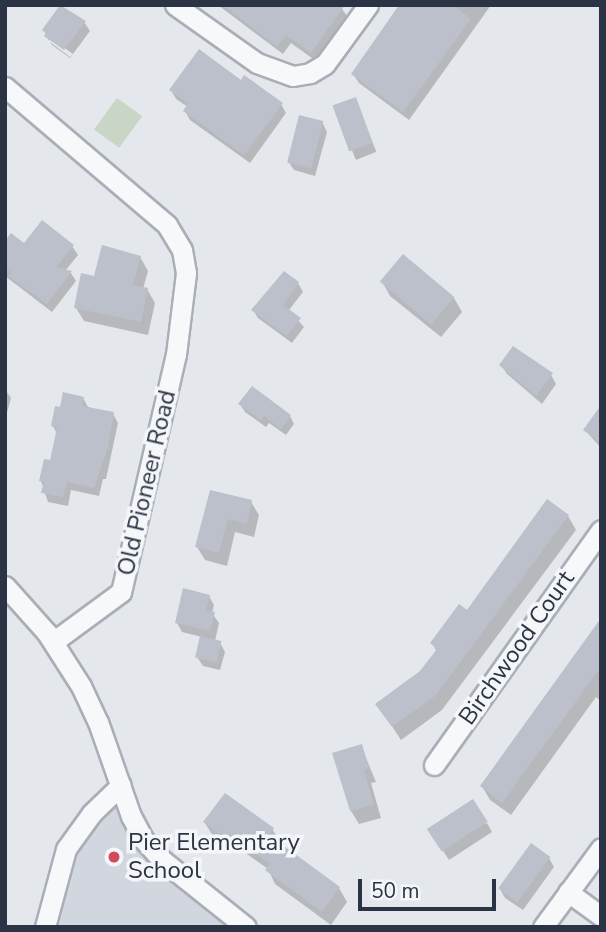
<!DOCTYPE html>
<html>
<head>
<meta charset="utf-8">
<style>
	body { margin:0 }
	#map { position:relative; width:606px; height:932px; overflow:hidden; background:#e4e7ec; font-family:"Nunito Sans",sans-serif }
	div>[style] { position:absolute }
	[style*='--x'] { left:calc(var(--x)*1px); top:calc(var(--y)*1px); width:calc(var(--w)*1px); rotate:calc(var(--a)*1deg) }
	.built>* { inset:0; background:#d2d6de }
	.green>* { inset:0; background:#c9d6c5; transform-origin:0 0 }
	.shadow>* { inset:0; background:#0003; transform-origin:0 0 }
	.building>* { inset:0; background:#bbc0ca; transform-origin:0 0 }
	.roads { filter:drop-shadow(2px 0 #a9aeb7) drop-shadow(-2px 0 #a9aeb7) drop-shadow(0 2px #a9aeb7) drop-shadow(0 -2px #a9aeb7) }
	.minor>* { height:19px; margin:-9.5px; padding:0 9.5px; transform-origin:9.5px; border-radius:9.5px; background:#f7f8fa }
	.dots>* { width:19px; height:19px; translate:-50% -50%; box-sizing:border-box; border:4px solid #f4f6f9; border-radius:50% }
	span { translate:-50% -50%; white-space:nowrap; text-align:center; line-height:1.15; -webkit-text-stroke:7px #f4f6f9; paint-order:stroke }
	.street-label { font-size:24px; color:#2b3445 }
	.poi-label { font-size:24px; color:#2b3445 }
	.left { translate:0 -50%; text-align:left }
	.frame { position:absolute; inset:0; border:7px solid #2b3445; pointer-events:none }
	.scale { position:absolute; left:358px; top:879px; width:138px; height:32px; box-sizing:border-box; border:4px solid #2b3445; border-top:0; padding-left:9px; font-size:21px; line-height:24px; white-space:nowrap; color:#2b3445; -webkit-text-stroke:5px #f4f6f9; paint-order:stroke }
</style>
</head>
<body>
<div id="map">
	<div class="built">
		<div style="clip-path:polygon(121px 785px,150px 848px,254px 927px,44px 927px,60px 866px)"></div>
	</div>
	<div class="green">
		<div style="left:117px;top:98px;width:31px;height:39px;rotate:36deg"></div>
	</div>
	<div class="shadow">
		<div style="clip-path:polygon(218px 5px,339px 5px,348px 17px,316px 61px,291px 43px,283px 54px)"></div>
		<div style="clip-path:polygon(403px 5px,491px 5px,409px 120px,359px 83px,353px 74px)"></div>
		<div style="clip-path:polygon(62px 6px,84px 22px,90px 31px,70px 58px,52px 45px,50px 42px,70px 57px,73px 54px,49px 37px,49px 41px,44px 30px)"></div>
		<div style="clip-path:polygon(241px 82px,281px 104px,286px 113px,250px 163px,190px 120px,185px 111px,188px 107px,176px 99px,171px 90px)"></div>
		<div style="left:355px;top:99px;width:57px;height:22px;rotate:68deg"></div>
		<div style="clip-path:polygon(322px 122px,327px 132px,315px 176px,294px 170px,288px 161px)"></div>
		<div style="clip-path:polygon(5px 243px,72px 246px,78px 255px,65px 271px,71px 273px,76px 281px,52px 312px,5px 276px)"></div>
		<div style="clip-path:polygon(140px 257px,148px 271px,143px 289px,147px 289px,155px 303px,148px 335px,84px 321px,76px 308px,95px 278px)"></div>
		<div style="clip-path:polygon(298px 283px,303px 292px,289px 310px,304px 327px,292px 343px,258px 318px,253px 310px)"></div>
		<div style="clip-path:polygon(383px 283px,454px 298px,462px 312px,441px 337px,390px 296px)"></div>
		<div style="clip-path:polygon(501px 365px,551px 375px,556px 384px,542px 404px,507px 374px)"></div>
		<div style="clip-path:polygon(5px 389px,11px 398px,5px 420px)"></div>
		<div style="clip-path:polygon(83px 398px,88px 407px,113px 414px,118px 423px,106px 479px,103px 479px,99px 496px,71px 490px,68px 506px,48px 502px,41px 481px,51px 462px,57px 434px,53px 426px,61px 409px)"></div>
		<div style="clip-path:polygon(240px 404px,290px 416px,294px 424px,286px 435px,269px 423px,266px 427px,245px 412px)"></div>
		<div style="clip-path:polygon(601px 412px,601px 448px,585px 430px)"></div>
		<div style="clip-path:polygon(211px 492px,251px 502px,259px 515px,254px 537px,235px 532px,227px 566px,205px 560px,197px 547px)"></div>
		<div style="clip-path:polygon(568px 516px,576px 530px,442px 710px,401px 740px,378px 705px,422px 672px,437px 652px,432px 643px)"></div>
		<div style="clip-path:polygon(209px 596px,214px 605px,212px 613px,219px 623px,215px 641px,220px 643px,225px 652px,220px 670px,203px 666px,197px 657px,202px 637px,182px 632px,177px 623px)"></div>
		<div style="clip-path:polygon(601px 630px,601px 701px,596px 697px,511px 815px,490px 800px,482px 786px)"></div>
		<div style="clip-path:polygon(361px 746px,376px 782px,371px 783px,381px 818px,359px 824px,351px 811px)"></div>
		<div style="clip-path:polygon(205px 823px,273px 830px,280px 845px,339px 888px,347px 902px,331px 925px,275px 884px,268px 869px,237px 847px,234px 852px,213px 836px)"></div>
		<div style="clip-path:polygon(487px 823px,492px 832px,449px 860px,435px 839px)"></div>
		<div style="clip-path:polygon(549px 858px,554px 867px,523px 910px,505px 898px,500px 889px)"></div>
	</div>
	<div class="building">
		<div style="clip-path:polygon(60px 5px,86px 21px,64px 50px,44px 36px,46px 33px,42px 30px)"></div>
		<div style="clip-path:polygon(223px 5px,345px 5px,311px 53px,286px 35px,277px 47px)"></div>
		<div style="clip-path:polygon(399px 5px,453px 5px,471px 19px,403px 112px,351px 74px)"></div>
		<div style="clip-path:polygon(199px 49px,241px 80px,244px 75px,283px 103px,244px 155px,183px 111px,188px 103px,169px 90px)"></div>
		<div style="left:356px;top:97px;width:49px;height:25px;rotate:70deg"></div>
		<div style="left:299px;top:115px;width:25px;height:49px;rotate:14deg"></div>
		<div style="clip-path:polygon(42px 220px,74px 245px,56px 267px,72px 271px,47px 304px,8px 276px,11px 272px,5px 268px,5px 241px,11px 233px,24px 243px)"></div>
		<div style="clip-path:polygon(102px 245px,141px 256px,133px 285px,148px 288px,141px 322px,74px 308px,81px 273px,94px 276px)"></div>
		<div style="left:403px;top:254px;width:67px;height:36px;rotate:40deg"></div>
		<div style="clip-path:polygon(284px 271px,299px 282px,283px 305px,301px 318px,287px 336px,251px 310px)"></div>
		<div style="clip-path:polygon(513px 346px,553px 373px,536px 396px,499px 365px)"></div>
		<div style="clip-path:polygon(252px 386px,291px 415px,281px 429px,264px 416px,261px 420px,238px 404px)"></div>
		<div style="clip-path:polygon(63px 392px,84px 397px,82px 406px,114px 412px,108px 447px,94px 488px,67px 482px,63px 497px,41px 493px,44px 482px,39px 481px,44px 459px,50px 460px,57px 428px,51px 426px,55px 406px,60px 407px)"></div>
		<div style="clip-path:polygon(601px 405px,601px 443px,583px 430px)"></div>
		<div style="clip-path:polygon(210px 490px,252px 500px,247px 524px,228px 519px,219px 553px,195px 547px)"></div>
		<div style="clip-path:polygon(547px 499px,569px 515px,435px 696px,392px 727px,375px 704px,420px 671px,437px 649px,430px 643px,459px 604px,467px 610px)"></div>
		<div style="clip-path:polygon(183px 588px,210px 595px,206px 610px,215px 612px,210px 631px,175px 623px)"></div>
		<div style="clip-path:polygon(601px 618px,601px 667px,502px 803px,480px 786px)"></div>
		<div style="left:200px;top:636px;width:22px;height:22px;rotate:13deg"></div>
		<div style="clip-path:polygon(362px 744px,369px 768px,364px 770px,374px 805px,350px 811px,332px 753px)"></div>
		<div style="clip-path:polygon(225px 793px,274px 828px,269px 835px,340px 887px,322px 912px,265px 870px,270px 864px,229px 834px,226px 839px,203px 822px)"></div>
		<div style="left:473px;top:799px;width:27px;height:55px;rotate:57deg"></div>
		<div style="left:531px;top:843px;width:24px;height:56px;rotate:36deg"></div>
	</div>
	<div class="roads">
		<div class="minor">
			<div style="--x:175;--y:5;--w:100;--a:35.3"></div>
			<div style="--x:257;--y:63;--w:38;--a:20"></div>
			<div style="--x:293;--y:76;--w:17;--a:-10"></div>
			<div style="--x:310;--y:73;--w:17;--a:-31"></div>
			<div style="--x:325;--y:64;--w:73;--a:-53.9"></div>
			<div style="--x:5;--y:87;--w:213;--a:40.4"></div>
			<div style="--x:167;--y:225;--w:29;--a:59"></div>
			<div style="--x:182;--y:250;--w:23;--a:80"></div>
			<div style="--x:186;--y:273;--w:82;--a:97"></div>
			<div style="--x:176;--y:354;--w:244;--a:103"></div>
			<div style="--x:121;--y:592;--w:84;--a:143.7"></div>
			<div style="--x:5;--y:586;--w:63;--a:48.2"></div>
			<div style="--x:47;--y:633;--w:63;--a:57.3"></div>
			<div style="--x:81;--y:686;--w:40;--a:65"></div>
			<div style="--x:98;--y:722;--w:100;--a:70.7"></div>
			<div style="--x:131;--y:816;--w:26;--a:62"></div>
			<div style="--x:143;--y:839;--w:28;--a:48"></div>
			<div style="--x:162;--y:860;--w:107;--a:38.6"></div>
			<div style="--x:434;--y:765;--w:288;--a:-54.6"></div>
			<div style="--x:568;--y:892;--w:41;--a:36"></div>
			<div style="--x:45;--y:927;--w:81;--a:-74.9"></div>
			<div style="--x:66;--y:849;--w:44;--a:-54.2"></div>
			<div style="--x:92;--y:813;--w:40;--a:-44"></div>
			<div style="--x:543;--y:927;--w:98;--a:-53.7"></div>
		</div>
	</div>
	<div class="dots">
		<div style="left:114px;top:857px;background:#d1495b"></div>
	</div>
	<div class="street-label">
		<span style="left:147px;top:483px;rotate:-77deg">Old Pioneer Road</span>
		<span style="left:517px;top:648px;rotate:-55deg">Birchwood Court</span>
	</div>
	<div class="poi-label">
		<span class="left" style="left:128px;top:857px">Pier Elementary<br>School</span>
	</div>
	<div class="frame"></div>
	<div class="scale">50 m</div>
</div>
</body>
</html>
